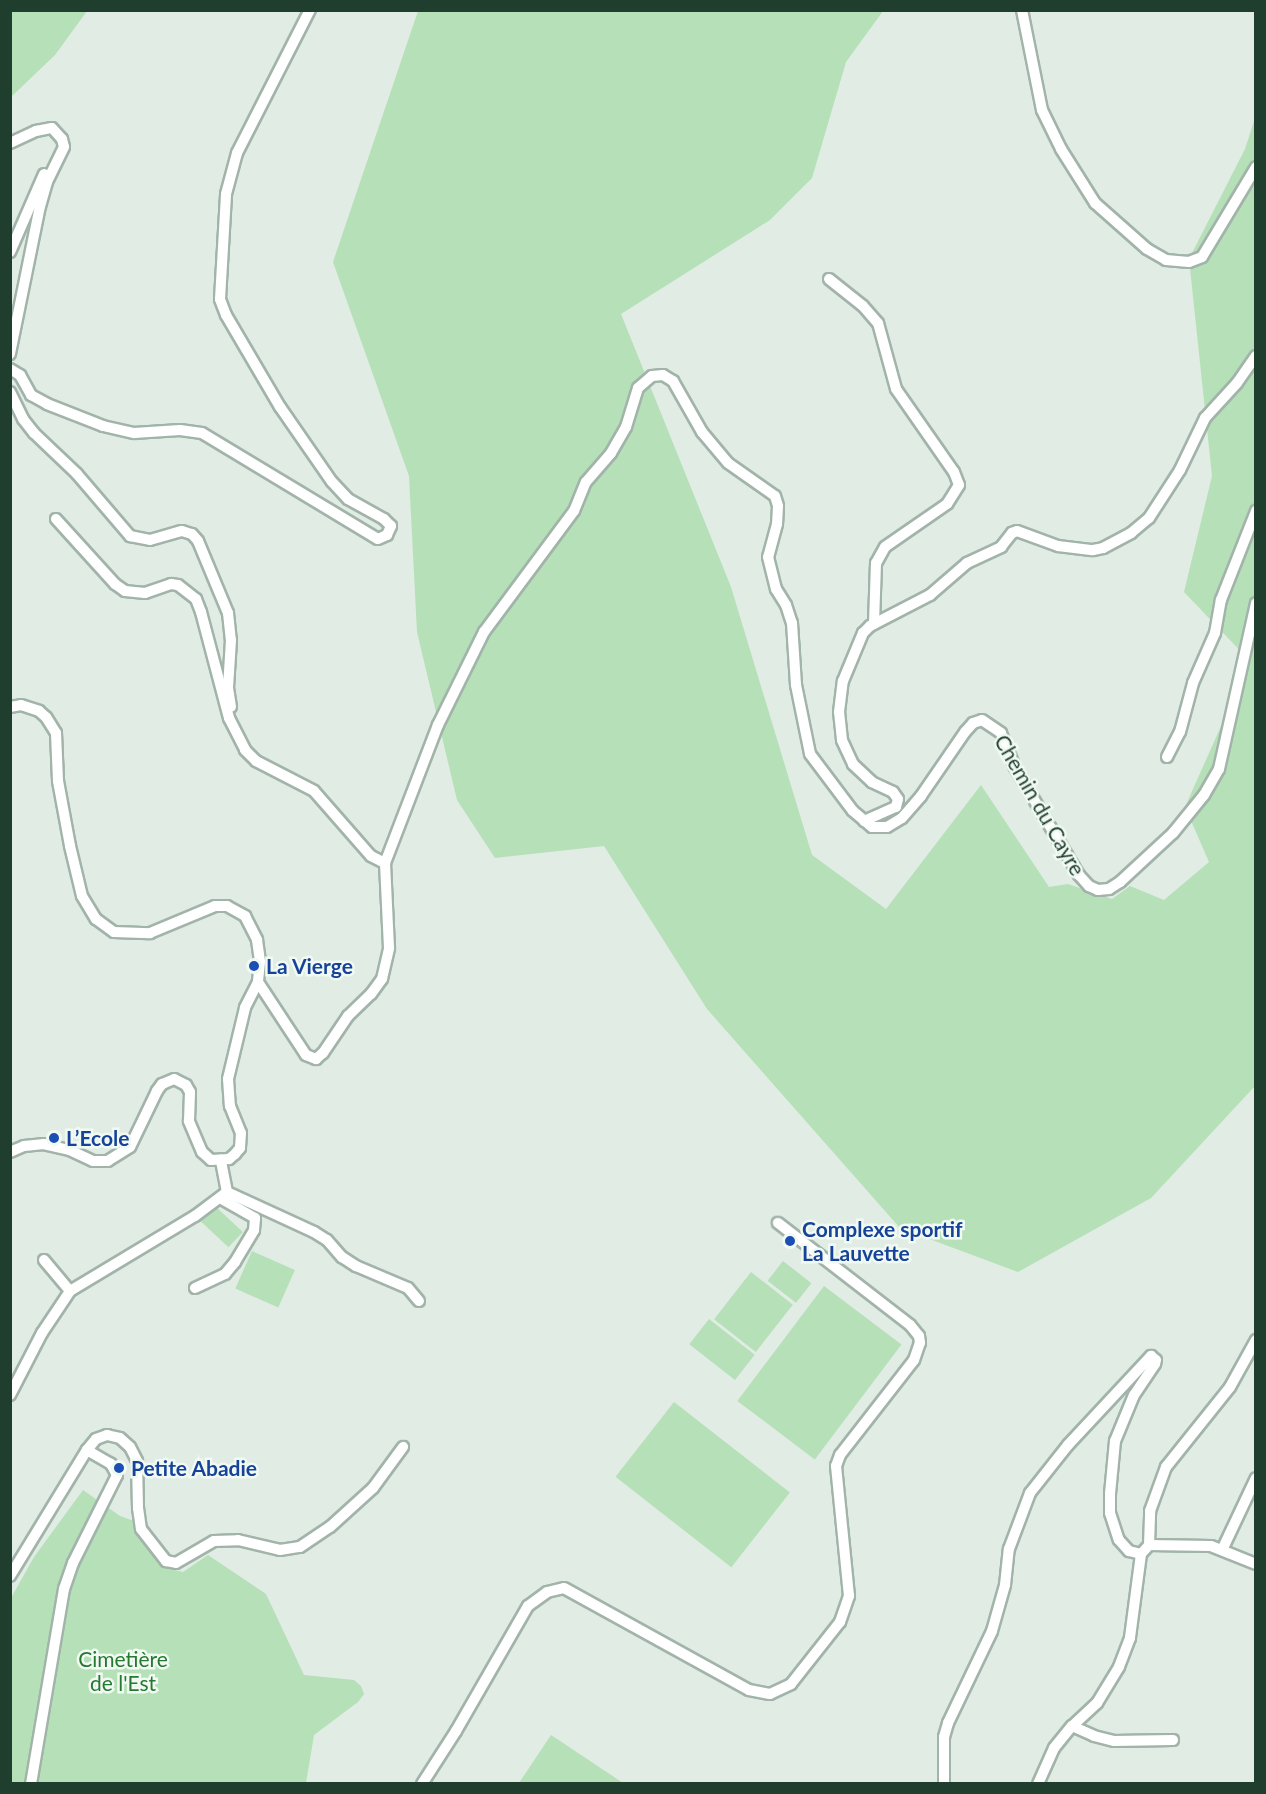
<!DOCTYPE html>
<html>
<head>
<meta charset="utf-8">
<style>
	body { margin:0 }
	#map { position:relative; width:1266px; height:1794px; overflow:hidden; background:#e0ece4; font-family:Lato,sans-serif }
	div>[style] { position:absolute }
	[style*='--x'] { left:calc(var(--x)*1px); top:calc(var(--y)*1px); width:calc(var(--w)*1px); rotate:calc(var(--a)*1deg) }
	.green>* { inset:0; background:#b6e0b7; transform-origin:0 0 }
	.roads { filter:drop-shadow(2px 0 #a2b4aa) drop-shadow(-2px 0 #a2b4aa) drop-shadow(0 2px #a2b4aa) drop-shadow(0 -2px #a2b4aa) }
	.minor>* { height:10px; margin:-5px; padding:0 5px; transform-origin:5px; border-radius:5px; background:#fff }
	.dots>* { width:16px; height:16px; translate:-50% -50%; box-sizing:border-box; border:3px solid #f1f9f3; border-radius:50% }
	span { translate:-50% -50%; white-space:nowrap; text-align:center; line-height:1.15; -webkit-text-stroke:5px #f1f9f3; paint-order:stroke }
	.street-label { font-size:21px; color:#1f3e2e }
	.transit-label { font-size:21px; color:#164399; font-weight:700 }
	.left { translate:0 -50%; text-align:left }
	.park-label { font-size:21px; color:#257930 }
	.frame { position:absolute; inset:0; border:12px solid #1f3e2e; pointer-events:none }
</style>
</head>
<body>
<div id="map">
	<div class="green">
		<div style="clip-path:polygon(11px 10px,87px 11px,55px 55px,11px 97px)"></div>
		<div style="clip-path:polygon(418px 11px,883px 11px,846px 62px,812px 178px,770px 220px,621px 314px,731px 587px,812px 855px,886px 909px,981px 785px,1049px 887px,1068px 884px,1112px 899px,1130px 886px,1164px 900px,1209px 862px,1185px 807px,1250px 661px,1184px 592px,1212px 476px,1189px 259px,1245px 149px,1255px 118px,1255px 1086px,1151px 1198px,1018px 1272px,900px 1228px,707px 1009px,604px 846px,495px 858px,457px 800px,417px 632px,409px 476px,333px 262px)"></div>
		<div style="left:215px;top:1206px;width:38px;height:21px;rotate:43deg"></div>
		<div style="left:252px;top:1251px;width:47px;height:41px;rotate:24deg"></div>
		<div style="left:783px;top:1261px;width:36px;height:25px;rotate:38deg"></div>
		<div style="left:751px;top:1272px;width:53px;height:60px;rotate:38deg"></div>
		<div style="left:824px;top:1286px;width:97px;height:144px;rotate:37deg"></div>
		<div style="left:709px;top:1319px;width:58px;height:32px;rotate:38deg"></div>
		<div style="left:674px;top:1402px;width:147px;height:95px;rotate:38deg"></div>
		<div style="clip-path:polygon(83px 1490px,120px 1516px,134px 1521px,157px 1559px,171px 1569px,183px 1572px,208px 1555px,266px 1594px,304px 1675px,354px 1680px,361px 1686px,364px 1694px,358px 1702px,314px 1735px,306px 1783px,11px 1784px,11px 1598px,34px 1557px)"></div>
		<div style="clip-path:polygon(551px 1735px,623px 1783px,519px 1783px)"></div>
	</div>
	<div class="roads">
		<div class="minor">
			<div style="--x:1022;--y:10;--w:102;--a:78.7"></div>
			<div style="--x:1042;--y:110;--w:43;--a:64"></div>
			<div style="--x:1061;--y:149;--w:64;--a:57.8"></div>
			<div style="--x:1095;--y:203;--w:69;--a:41.5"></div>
			<div style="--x:1147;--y:249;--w:22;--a:30"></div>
			<div style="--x:1166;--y:260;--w:23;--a:5"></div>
			<div style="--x:1189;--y:262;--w:14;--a:-21"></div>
			<div style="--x:1202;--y:257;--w:105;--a:-59"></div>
			<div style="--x:10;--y:143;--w:29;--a:-25"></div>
			<div style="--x:36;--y:131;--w:16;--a:-11"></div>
			<div style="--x:52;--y:128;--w:15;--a:48"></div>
			<div style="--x:62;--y:139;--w:8;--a:76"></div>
			<div style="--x:64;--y:147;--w:39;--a:116"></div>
			<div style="--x:47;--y:182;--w:25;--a:106"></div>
			<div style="--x:40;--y:206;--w:151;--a:101.5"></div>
			<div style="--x:10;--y:252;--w:85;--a:-66.4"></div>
			<div style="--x:829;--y:279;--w:43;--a:38.5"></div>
			<div style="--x:863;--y:306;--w:23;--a:49"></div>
			<div style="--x:878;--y:323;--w:68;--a:74.7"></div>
			<div style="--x:896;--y:389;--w:101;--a:55.1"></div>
			<div style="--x:954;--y:472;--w:14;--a:69"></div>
			<div style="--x:959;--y:485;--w:22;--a:122"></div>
			<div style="--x:947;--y:504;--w:75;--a:145.3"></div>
			<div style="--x:885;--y:547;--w:18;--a:119"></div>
			<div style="--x:876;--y:563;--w:61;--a:91.9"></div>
			<div style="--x:10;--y:369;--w:12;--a:31"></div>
			<div style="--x:20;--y:375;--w:23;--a:61"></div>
			<div style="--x:31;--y:395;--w:18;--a:29"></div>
			<div style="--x:47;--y:404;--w:60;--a:21.4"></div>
			<div style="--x:103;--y:426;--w:32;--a:13"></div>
			<div style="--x:134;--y:433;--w:46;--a:-3.7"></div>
			<div style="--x:180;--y:430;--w:22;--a:8"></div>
			<div style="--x:202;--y:433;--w:205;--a:31.1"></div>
			<div style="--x:378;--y:539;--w:10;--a:-24"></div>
			<div style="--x:387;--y:535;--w:10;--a:-66"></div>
			<div style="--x:391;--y:526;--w:10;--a:-135"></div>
			<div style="--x:384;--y:519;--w:41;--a:-150.9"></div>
			<div style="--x:348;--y:499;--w:23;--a:-133"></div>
			<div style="--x:332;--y:482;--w:91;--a:-124.7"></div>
			<div style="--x:280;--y:407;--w:107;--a:-120.4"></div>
			<div style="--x:226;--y:315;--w:17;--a:-111"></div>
			<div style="--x:220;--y:299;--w:105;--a:-86.7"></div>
			<div style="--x:226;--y:194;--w:42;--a:-75"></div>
			<div style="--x:237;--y:153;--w:161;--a:-63"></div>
			<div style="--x:10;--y:392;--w:30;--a:64"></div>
			<div style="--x:23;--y:419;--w:18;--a:52"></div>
			<div style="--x:34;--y:433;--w:59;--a:43.6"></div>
			<div style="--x:77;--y:474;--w:82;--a:49.5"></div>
			<div style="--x:130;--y:536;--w:20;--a:11"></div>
			<div style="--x:150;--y:540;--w:33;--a:-16"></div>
			<div style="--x:182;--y:531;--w:10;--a:17"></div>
			<div style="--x:192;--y:534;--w:9;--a:49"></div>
			<div style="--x:198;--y:541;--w:78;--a:67.4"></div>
			<div style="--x:228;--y:613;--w:27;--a:84"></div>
			<div style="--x:231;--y:640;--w:48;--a:93.6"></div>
			<div style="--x:228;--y:688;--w:19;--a:81"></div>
			<div style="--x:56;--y:519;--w:88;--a:47.8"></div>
			<div style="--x:115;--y:584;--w:12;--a:35"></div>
			<div style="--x:125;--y:591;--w:20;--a:6"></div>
			<div style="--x:145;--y:593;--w:28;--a:-19"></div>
			<div style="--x:171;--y:584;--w:7;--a:8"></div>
			<div style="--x:178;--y:585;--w:23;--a:38"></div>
			<div style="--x:196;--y:599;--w:14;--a:69"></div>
			<div style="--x:201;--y:612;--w:110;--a:75.2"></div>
			<div style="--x:229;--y:718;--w:36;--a:63"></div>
			<div style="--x:245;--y:750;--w:16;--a:45"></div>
			<div style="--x:256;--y:761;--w:65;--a:27.3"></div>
			<div style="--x:314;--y:791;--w:86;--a:48.8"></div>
			<div style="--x:371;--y:856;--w:16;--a:27"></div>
			<div style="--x:10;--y:707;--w:11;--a:-10"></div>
			<div style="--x:21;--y:705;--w:19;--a:18"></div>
			<div style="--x:39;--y:711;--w:9;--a:41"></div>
			<div style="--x:46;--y:717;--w:19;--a:58"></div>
			<div style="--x:56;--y:733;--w:48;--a:87.6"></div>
			<div style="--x:58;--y:781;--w:66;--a:79.5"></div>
			<div style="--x:70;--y:846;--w:51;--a:76.5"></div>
			<div style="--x:82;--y:896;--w:27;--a:59"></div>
			<div style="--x:96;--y:919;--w:22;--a:36"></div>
			<div style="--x:114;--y:932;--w:36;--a:2"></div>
			<div style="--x:150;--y:933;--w:70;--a:-22.6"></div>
			<div style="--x:215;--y:906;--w:12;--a:0"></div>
			<div style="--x:227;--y:906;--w:21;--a:29"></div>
			<div style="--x:245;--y:916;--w:27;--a:63"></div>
			<div style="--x:257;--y:940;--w:22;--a:82"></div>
			<div style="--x:260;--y:962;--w:20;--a:96"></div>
			<div style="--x:258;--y:982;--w:29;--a:117"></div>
			<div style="--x:245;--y:1008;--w:73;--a:103.5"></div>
			<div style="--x:228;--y:1079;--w:27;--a:86"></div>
			<div style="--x:230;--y:1106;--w:29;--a:68"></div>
			<div style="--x:241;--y:1133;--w:15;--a:94"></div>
			<div style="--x:240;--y:1148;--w:8;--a:130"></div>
			<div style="--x:235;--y:1154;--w:8;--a:140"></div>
			<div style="--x:229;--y:1159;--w:18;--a:177"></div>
			<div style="--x:211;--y:1160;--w:12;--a:-138"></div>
			<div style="--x:202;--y:1152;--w:34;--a:-113"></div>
			<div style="--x:189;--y:1121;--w:29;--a:-88"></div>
			<div style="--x:190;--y:1092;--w:8;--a:-120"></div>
			<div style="--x:186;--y:1085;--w:13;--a:-153"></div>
			<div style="--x:174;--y:1079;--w:13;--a:157"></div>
			<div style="--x:162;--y:1084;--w:9;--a:126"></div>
			<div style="--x:157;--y:1091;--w:62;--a:115.7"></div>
			<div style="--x:130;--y:1147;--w:26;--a:148"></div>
			<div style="--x:108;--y:1161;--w:15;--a:180"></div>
			<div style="--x:93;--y:1161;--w:26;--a:-155"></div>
			<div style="--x:69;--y:1150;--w:26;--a:-167"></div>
			<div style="--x:44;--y:1144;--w:20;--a:174"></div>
			<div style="--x:24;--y:1146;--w:15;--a:157"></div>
			<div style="--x:1167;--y:757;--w:28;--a:-63"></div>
			<div style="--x:1180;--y:732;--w:51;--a:-75.1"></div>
			<div style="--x:1193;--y:683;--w:55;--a:-66.3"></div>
			<div style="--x:1215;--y:633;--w:34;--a:-80"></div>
			<div style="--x:1221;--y:600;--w:96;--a:-68.5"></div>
			<div style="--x:864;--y:821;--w:35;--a:-24"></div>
			<div style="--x:896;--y:807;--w:8;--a:-76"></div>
			<div style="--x:898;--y:799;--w:9;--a:-126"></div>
			<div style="--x:893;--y:792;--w:23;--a:-155"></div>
			<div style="--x:872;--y:782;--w:26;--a:-137"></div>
			<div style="--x:853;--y:764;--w:26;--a:-115"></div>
			<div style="--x:842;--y:740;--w:28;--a:-96"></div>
			<div style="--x:839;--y:712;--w:31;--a:-83"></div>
			<div style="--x:843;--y:681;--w:52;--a:-67.4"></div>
			<div style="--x:863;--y:633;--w:10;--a:-45"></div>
			<div style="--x:870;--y:626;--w:68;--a:-27.3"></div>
			<div style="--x:930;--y:595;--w:49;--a:-40.9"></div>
			<div style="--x:967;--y:563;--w:38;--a:-25"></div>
			<div style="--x:1001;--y:547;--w:18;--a:-52"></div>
			<div style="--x:1012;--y:533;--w:5;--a:-22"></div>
			<div style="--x:1017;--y:531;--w:44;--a:20.1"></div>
			<div style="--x:1058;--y:546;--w:35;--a:7"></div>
			<div style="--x:1093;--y:550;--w:10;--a:-11"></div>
			<div style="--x:1103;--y:548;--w:32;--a:-28"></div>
			<div style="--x:1131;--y:533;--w:23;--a:-40"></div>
			<div style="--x:1149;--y:518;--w:57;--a:-57.1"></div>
			<div style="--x:1180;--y:470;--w:58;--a:-64.3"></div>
			<div style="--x:1205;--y:418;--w:47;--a:-47.6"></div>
			<div style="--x:1237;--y:383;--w:33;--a:-55"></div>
			<div style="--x:258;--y:982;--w:87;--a:56.7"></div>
			<div style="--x:306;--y:1055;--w:11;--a:22"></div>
			<div style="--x:316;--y:1059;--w:9;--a:-41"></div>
			<div style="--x:323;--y:1053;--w:45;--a:-56"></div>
			<div style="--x:348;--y:1016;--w:32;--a:-44"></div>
			<div style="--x:371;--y:994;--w:19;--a:-54"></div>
			<div style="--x:382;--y:979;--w:32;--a:-77"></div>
			<div style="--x:389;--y:948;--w:85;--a:-92.7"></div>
			<div style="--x:385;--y:863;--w:148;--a:-69"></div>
			<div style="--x:438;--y:725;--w:104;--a:-63.7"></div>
			<div style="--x:484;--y:632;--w:151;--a:-53.4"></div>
			<div style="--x:574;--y:511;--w:31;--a:-68"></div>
			<div style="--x:586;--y:482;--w:38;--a:-49"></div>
			<div style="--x:611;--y:453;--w:30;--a:-60"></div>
			<div style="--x:626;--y:427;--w:41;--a:-72.9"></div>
			<div style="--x:638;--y:388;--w:18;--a:-41"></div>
			<div style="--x:652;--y:376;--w:11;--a:-5"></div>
			<div style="--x:663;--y:375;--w:12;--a:31"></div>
			<div style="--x:673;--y:381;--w:59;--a:60.4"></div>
			<div style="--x:702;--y:432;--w:40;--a:50"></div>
			<div style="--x:728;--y:463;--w:57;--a:35.1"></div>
			<div style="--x:775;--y:496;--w:10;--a:73"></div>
			<div style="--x:778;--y:506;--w:18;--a:93"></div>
			<div style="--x:777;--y:524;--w:34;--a:105"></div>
			<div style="--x:768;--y:557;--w:33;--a:76"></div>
			<div style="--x:776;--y:589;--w:19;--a:58"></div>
			<div style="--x:786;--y:605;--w:19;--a:72"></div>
			<div style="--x:792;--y:623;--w:62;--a:86.3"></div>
			<div style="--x:796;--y:685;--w:70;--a:78.5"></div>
			<div style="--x:810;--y:754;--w:71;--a:53"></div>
			<div style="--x:853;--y:811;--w:25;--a:40"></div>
			<div style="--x:872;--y:827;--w:15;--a:0"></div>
			<div style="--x:887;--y:827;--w:17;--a:-31"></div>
			<div style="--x:902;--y:818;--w:29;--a:-49"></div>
			<div style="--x:921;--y:796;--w:78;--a:-55.5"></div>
			<div style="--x:965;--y:732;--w:12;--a:-48"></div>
			<div style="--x:973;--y:723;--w:9;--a:-18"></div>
			<div style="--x:982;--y:720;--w:23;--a:34"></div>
			<div style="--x:1001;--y:733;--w:35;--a:68"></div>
			<div style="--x:1014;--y:766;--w:127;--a:59.2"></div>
			<div style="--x:1079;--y:875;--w:15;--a:48"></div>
			<div style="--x:1089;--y:886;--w:10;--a:24"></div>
			<div style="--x:1098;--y:890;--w:11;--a:-5"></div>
			<div style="--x:1109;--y:889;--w:13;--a:-32"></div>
			<div style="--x:1120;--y:882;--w:72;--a:-42.8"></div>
			<div style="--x:1173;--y:833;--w:49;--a:-50.8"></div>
			<div style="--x:1204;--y:795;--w:30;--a:-60"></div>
			<div style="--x:1219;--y:769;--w:170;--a:-77.4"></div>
			<div style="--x:227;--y:1192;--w:96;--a:24.7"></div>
			<div style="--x:314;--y:1232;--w:15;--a:32"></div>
			<div style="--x:327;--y:1240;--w:23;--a:49"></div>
			<div style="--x:342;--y:1257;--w:17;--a:33"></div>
			<div style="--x:356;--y:1266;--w:56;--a:22.9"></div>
			<div style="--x:408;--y:1288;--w:17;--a:50"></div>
			<div style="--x:44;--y:1260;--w:40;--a:50"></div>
			<div style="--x:195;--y:1288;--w:33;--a:-25"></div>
			<div style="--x:225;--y:1274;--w:16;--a:-50"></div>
			<div style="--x:235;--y:1262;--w:37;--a:-59"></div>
			<div style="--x:254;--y:1230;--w:12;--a:-85"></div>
			<div style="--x:255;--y:1218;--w:40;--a:-150.3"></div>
			<div style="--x:10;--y:1395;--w:70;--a:-62.7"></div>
			<div style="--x:42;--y:1333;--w:50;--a:-56.3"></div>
			<div style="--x:70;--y:1291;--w:146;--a:-31"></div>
			<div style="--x:195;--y:1216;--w:40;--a:-37"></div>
			<div style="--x:227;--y:1192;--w:33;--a:-101"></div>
			<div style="--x:1149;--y:1545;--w:62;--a:0.9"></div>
			<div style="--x:1211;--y:1546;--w:48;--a:21.8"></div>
			<div style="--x:1223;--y:1548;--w:77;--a:-64.8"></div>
			<div style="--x:1141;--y:1554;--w:85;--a:97.5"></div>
			<div style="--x:1130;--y:1638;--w:31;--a:111"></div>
			<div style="--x:1119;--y:1667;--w:42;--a:121.4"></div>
			<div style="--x:1097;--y:1703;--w:34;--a:137"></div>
			<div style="--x:1072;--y:1726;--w:24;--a:24"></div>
			<div style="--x:1094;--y:1736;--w:21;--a:14"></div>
			<div style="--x:1114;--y:1741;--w:59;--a:-1"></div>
			<div style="--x:1141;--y:1554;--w:12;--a:-48"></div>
			<div style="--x:1149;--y:1545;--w:34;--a:-88"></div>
			<div style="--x:1150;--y:1511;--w:47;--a:-70"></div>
			<div style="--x:1166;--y:1467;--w:102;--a:-51.3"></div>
			<div style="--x:1230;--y:1387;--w:54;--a:-61"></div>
			<div style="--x:10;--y:1576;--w:148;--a:-58.6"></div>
			<div style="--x:87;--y:1450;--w:14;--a:-51"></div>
			<div style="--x:96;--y:1439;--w:12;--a:-20"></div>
			<div style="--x:107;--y:1435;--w:13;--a:13"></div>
			<div style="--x:120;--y:1438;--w:13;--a:42"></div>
			<div style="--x:130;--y:1447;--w:16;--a:63"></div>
			<div style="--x:137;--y:1461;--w:47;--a:88.8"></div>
			<div style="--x:138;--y:1508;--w:21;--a:82"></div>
			<div style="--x:141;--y:1529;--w:41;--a:52"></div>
			<div style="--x:166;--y:1561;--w:10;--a:11"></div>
			<div style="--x:176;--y:1563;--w:44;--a:-30.1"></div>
			<div style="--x:214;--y:1541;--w:24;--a:-2"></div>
			<div style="--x:238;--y:1540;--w:43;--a:13.4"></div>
			<div style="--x:280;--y:1550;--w:20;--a:-9"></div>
			<div style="--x:300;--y:1547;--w:36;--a:-34"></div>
			<div style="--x:330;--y:1527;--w:58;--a:-42.2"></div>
			<div style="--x:373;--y:1488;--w:51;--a:-53.8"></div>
			<div style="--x:31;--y:1784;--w:198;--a:-80.4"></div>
			<div style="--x:64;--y:1589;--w:28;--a:-71"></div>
			<div style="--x:73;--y:1563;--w:98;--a:-63.4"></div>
			<div style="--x:117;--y:1475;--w:13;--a:-119"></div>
			<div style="--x:111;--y:1464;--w:28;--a:-150"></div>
			<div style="--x:422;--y:1784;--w:63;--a:-57.3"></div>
			<div style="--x:456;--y:1731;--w:144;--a:-60.1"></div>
			<div style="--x:528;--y:1606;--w:24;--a:-36"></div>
			<div style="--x:547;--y:1592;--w:17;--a:-13"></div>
			<div style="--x:564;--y:1588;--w:211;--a:28.9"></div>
			<div style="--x:749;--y:1690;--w:21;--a:11"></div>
			<div style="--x:770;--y:1694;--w:23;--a:-25"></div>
			<div style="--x:791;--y:1684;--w:79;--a:-51.7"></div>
			<div style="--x:840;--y:1622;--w:28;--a:-71"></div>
			<div style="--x:849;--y:1596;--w:131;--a:-95.7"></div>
			<div style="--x:836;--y:1466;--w:12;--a:-70"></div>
			<div style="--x:840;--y:1455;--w:120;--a:-52.1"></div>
			<div style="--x:914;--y:1360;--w:18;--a:-71"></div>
			<div style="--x:920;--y:1343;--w:7;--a:-98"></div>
			<div style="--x:919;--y:1336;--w:14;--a:-129"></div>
			<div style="--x:910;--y:1325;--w:167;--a:-142.3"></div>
			<div style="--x:944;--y:1784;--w:47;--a:-90"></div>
			<div style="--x:944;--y:1737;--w:15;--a:-74"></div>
			<div style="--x:948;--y:1723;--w:102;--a:-64.4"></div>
			<div style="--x:992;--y:1631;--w:48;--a:-74.2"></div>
			<div style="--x:1005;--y:1585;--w:36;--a:-84"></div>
			<div style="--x:1009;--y:1549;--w:60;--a:-69.4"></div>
			<div style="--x:1030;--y:1493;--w:61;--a:-51.6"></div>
			<div style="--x:1068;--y:1445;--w:122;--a:-47"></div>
			<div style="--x:1151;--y:1356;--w:6;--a:39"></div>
			<div style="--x:1156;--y:1360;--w:4;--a:104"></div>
			<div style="--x:1155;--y:1364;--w:37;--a:124"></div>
			<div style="--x:1134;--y:1395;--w:50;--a:112.4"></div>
			<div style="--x:1115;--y:1441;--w:53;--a:95.4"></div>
			<div style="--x:1110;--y:1494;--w:19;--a:90"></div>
			<div style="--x:1110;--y:1513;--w:28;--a:72"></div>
			<div style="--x:1119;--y:1540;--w:15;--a:48"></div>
			<div style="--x:1129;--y:1551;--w:12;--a:14"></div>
			<div style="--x:1038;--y:1784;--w:39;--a:-66"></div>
			<div style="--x:1054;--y:1748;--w:28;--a:-51"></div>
		</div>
	</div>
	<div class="dots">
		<div style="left:254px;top:966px;background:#1a4fb4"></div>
		<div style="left:54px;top:1138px;background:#1a4fb4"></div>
		<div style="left:790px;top:1241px;background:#1a4fb4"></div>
		<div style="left:119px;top:1468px;background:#1a4fb4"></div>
	</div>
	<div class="street-label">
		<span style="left:1040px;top:805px;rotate:60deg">Chemin du Cayre</span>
	</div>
	<div class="transit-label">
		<span class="left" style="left:266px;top:966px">La Vierge</span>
		<span class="left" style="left:66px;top:1138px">L’Ecole</span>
		<span class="left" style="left:802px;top:1241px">Complexe sportif<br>La Lauvette</span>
		<span class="left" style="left:131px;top:1468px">Petite Abadie</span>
	</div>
	<div class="park-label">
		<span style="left:123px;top:1671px">Cimetière<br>de l'Est</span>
	</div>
	<div class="frame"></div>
</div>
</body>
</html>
